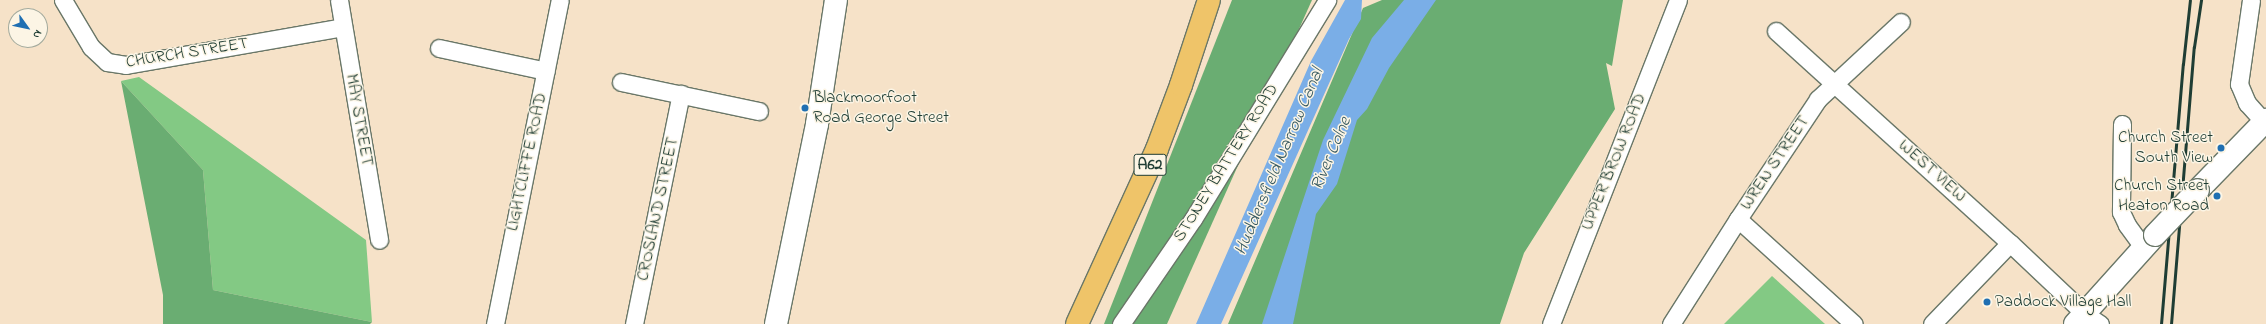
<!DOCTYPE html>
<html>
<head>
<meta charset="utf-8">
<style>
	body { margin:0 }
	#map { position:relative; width:2266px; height:324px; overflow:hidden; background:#f6e2c8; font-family:"Indie Flower",sans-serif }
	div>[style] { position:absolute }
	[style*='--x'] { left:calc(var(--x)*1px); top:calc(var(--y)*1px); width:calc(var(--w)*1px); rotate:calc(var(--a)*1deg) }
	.green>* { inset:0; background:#83c984 }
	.forest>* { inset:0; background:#6aad72 }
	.water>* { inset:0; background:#7aaee7 }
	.roads { filter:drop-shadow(1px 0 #6a7768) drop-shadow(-1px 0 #6a7768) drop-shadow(0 1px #6a7768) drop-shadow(0 -1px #6a7768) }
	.minor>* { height:17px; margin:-8.5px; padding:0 8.5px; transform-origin:8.5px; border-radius:8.5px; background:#fff }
	.tertiary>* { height:22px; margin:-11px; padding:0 11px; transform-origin:11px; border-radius:11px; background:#fff }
	.primary>* { height:22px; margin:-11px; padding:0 11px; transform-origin:11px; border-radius:11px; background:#efc469 }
	.rail>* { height:3px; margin:-1.5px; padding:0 1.5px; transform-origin:1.5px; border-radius:1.5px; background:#1f3d34 }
	.bridges { filter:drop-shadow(1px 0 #6a7768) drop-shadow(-1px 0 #6a7768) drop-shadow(0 1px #6a7768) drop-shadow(0 -1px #6a7768) }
	.tertiary-bridge>* { height:22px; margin:-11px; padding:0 11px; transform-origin:11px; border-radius:11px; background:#fff }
	.dots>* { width:11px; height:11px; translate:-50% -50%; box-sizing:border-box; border:2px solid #fcf5e5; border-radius:50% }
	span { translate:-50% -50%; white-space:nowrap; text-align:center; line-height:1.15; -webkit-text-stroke:3px #fcf5e5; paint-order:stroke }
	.shield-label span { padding:1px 3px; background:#fcf5e5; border:1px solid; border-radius:3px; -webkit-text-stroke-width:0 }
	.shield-label { font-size:16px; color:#1f3d34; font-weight:700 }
	.street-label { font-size:17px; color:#1f3d34 }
	.poi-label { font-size:17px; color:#1f3d34 }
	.left { translate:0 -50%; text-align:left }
	.right { translate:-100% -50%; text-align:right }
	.water-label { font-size:18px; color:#365961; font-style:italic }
	.north { position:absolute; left:8px; top:8px; width:40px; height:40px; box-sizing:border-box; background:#fcf5e5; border:1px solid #a4ab9e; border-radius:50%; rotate:123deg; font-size:11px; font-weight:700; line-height:16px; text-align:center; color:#1f3d34 }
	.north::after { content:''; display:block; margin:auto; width:14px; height:18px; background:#1f6fb2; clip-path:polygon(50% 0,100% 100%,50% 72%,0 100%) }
</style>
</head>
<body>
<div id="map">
	<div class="green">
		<div style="clip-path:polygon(139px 77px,366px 240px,372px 322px,213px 290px,203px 170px,121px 81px)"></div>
		<div style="clip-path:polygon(1772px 276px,1825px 324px,1724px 324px)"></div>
	</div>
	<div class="forest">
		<div style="clip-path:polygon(1232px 0,1312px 0,1167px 324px,1104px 324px)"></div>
		<div style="clip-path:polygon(1382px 0,1623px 0,1612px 66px,1606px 63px,1615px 109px,1524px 253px,1500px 324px,1228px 324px,1363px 8px)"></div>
		<div style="clip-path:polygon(121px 81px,203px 170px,213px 290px,372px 322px,370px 324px,163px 324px,163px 295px)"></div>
	</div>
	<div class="water">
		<div style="clip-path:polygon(1345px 0,1362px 0,1361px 19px,1349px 39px,1221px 324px,1196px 324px,1311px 61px)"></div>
		<div style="clip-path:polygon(1404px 0,1436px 0,1389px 68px,1367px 109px,1357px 120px,1337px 184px,1316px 214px,1293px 324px,1262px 324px,1323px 140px,1372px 38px)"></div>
	</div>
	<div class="roads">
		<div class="minor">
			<div style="--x:63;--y:0;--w:55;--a:59.2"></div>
			<div style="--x:91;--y:47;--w:22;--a:43"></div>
			<div style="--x:107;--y:62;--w:19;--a:9"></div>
			<div style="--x:126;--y:65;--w:220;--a:-9.9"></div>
			<div style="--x:339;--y:0;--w:243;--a:80.5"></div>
			<div style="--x:2251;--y:0;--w:85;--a:98.1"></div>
			<div style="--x:2239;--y:84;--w:21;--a:67"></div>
			<div style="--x:2247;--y:103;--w:25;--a:48"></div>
			<div style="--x:1776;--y:31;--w:316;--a:42.2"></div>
			<div style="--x:2010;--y:243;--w:103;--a:43.4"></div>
			<div style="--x:2085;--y:314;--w:18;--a:34"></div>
			<div style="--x:439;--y:48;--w:109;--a:12.1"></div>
			<div style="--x:621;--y:82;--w:141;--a:11.9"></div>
			<div style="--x:2122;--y:124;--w:88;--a:90.7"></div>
			<div style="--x:2121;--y:212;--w:14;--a:65"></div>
			<div style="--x:2127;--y:225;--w:27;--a:54"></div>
			<div style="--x:1738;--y:219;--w:156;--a:42.2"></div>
			<div style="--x:495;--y:324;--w:330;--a:-78.7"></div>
			<div style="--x:634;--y:324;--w:235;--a:-78.5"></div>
			<div style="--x:1121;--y:324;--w:127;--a:-55.6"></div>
			<div style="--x:1193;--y:219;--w:257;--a:-58.5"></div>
			<div style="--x:1551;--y:324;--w:348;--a:-68.6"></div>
			<div style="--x:1671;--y:324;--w:125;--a:-57.5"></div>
			<div style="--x:1738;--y:219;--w:144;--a:-56.3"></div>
			<div style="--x:1818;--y:99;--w:113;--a:-42.9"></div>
			<div style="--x:1932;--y:324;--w:112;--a:-46.1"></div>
		</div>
		<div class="tertiary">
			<div style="--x:2198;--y:190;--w:98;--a:-45.8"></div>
			<div style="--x:776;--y:324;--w:204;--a:-78.4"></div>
			<div style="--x:817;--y:124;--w:125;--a:-81.3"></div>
			<div style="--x:2075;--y:324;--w:120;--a:-48"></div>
		</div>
		<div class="primary">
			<div style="--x:1077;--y:324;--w:192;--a:-65.4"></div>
			<div style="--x:1157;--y:149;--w:68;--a:-69.4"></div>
			<div style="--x:1181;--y:85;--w:89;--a:-71.8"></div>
		</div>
	</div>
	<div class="rail">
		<div style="--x:2161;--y:324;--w:261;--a:-85.2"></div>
		<div style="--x:2183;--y:64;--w:64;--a:-83.8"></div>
		<div style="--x:2171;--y:324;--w:278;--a:-85.3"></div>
		<div style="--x:2194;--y:47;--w:48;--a:-81.5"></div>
	</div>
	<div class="bridges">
		<div class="tertiary-bridge">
			<div style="--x:2155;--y:235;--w:62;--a:-46.3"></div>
		</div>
	</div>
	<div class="dots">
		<div style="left:805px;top:108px;background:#1f6fb2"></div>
		<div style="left:2221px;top:148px;background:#1f6fb2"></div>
		<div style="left:2217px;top:196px;background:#1f6fb2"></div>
		<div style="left:1987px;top:302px;background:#1f6fb2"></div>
	</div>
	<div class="shield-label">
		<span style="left:1150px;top:165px">A62</span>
	</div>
	<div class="street-label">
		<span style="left:187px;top:53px;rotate:-9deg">CHURCH STREET</span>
		<span style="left:359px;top:120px;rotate:80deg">MAY STREET</span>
		<span style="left:527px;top:162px;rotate:-78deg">LIGHTCLIFFE ROAD</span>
		<span style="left:1614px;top:162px;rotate:-68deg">UPPER BROW ROAD</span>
		<span style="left:1226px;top:163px;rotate:-58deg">STONEY BATTERY ROAD</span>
		<span style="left:1775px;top:163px;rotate:-56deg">WREN STREET</span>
		<span style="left:1932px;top:171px;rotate:42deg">WEST VIEW</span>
		<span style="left:658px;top:209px;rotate:-78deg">CROSLAND STREET</span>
	</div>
	<div class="poi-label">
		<span class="left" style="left:813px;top:108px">Blackmoorfoot<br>Road George Street</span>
		<span class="right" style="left:2213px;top:148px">Church Street<br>South View</span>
		<span class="right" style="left:2209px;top:196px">Church Street<br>Heaton Road</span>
		<span class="left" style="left:1995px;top:302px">Paddock Village Hall</span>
	</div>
	<div class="water-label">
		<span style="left:1332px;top:154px;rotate:-67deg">River Colne</span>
		<span style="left:1280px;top:162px;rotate:-67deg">Huddersfield Narrow Canal</span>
	</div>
	<div class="north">N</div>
</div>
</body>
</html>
